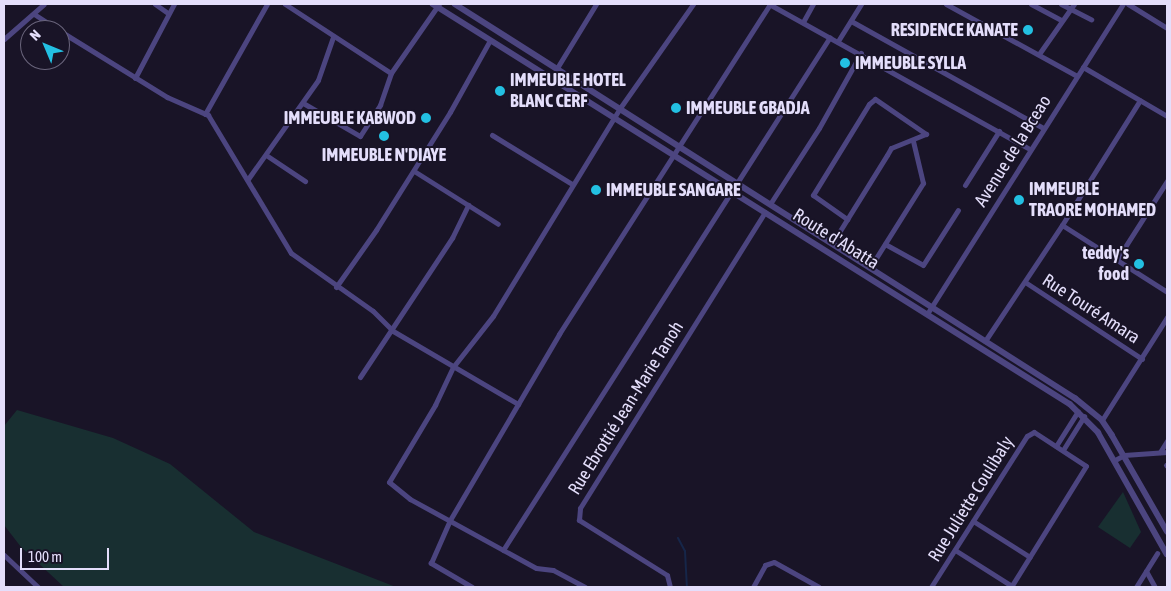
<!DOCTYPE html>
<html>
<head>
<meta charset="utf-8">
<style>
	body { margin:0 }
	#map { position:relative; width:1171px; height:591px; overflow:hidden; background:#191427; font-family:"Asap Condensed",sans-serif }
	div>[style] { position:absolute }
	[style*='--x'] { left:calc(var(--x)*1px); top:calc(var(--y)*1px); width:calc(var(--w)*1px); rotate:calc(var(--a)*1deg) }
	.green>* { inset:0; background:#182f31 }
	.stream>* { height:2px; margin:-1px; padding:0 1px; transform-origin:1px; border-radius:1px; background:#162649 }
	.minor>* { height:5px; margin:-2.5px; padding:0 2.5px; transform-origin:2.5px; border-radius:2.5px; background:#4c4580 }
	.tertiary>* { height:5.5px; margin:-2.75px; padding:0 2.75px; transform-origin:2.75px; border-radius:2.75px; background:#4c4580 }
	.dots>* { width:14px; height:14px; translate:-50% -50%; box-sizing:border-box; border:2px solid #191427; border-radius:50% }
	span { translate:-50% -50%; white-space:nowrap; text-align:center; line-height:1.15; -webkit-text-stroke:4px #191427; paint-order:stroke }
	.poi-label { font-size:18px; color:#e4defb; font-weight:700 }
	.right { translate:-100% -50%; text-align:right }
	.left { translate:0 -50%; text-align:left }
	.street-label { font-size:18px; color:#e4defb }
	.frame { position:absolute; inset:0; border:5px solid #e4defb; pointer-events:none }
	.north { position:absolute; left:20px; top:20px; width:50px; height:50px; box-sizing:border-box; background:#191427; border:1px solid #6a657c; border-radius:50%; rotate:315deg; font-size:14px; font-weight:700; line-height:20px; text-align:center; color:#e4defb }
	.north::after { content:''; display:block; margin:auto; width:18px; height:22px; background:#23c0e2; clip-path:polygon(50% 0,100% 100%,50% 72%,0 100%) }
	.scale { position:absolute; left:20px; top:548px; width:89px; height:22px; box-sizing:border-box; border:2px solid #e4defb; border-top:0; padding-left:6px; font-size:15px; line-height:18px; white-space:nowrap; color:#e4defb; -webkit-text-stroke:4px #191427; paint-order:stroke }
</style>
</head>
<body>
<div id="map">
	<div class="green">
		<div style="clip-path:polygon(17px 410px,113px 438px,170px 464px,254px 532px,396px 587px,64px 587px,21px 547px,4px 525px,4px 426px)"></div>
		<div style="clip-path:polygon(1123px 492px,1141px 532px,1130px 548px,1098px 527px)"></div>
	</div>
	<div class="stream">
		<div style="--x:678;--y:538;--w:15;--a:62"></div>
		<div style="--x:685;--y:551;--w:36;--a:87"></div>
	</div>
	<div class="minor">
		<div style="--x:155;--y:4;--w:16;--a:35"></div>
		<div style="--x:285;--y:4;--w:126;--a:33.1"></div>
		<div style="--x:769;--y:4;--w:298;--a:29.1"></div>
		<div style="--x:946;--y:4;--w:149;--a:28.8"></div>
		<div style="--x:1031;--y:4;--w:34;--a:28"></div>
		<div style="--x:1061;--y:4;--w:34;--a:27"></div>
		<div style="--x:1128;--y:4;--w:46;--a:31.6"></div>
		<div style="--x:34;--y:14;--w:30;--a:33"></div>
		<div style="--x:851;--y:21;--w:220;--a:29.1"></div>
		<div style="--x:803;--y:22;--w:21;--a:-61"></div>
		<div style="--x:60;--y:31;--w:126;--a:31.7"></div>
		<div style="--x:167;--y:97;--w:45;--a:23.7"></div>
		<div style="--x:208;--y:115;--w:161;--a:59"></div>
		<div style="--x:291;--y:253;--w:100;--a:35.3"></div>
		<div style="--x:373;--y:311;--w:28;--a:45"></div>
		<div style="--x:393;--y:331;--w:145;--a:30.3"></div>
		<div style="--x:4;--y:39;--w:53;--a:-41.2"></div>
		<div style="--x:838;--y:41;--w:44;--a:-58.1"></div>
		<div style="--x:1039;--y:54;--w:61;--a:-55"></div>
		<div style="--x:1083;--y:67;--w:97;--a:30.3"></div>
		<div style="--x:557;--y:68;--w:75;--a:-58.6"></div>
		<div style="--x:135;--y:78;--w:84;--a:-62.2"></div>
		<div style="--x:303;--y:103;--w:66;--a:30.1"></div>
		<div style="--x:360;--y:136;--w:37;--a:-57"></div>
		<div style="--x:380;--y:105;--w:34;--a:-71"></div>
		<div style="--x:391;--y:73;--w:84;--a:-55.2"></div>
		<div style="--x:205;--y:114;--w:126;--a:-60.6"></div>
		<div style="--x:492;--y:135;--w:94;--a:31.5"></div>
		<div style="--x:266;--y:155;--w:47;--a:33.7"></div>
		<div style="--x:414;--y:171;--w:99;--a:32.2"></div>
		<div style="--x:248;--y:179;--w:121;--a:-54.7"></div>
		<div style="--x:318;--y:80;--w:46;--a:-70.8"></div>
		<div style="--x:965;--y:185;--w:64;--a:-57.8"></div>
		<div style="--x:770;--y:204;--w:90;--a:-57.2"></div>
		<div style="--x:819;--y:128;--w:86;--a:-60.8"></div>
		<div style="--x:1062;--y:225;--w:125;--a:32.5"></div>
		<div style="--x:833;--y:242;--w:102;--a:-58.2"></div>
		<div style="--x:887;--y:155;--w:8;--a:-60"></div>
		<div style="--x:891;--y:148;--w:38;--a:-22"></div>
		<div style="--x:926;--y:134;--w:62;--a:-145.5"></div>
		<div style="--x:875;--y:99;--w:8;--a:140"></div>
		<div style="--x:869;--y:104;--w:107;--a:121.6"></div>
		<div style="--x:813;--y:195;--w:42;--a:35.2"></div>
		<div style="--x:885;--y:244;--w:43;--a:28.9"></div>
		<div style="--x:923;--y:265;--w:65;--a:-57.5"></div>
		<div style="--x:1116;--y:261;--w:95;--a:-57.5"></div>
		<div style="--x:871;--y:266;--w:98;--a:-57.9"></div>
		<div style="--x:923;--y:183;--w:43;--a:-103.4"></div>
		<div style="--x:1025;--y:282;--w:140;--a:33.3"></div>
		<div style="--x:336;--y:287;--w:70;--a:-54.9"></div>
		<div style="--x:376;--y:230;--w:139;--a:-57.9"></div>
		<div style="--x:450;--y:112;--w:82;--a:-60.9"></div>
		<div style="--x:927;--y:314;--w:367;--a:-57.7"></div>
		<div style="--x:985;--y:341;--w:139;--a:-56.4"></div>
		<div style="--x:1062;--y:225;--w:147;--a:-58"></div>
		<div style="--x:360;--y:377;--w:167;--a:-56.5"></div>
		<div style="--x:452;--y:238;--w:37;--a:-64"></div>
		<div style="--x:1102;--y:420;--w:122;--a:-57.7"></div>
		<div style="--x:1056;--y:446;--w:41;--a:-57.8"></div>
		<div style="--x:1063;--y:450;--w:40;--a:-58"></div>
		<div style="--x:1160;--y:452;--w:13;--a:-58"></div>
		<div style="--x:1115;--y:460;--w:10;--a:-29"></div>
		<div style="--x:1124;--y:455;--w:43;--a:-4"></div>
		<div style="--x:1166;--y:465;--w:1;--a:45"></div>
		<div style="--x:973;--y:521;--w:67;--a:32.3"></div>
		<div style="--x:503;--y:550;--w:608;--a:-57.49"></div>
		<div style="--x:955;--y:550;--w:67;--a:32.3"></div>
		<div style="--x:4;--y:555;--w:47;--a:43.3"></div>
		<div style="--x:1146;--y:571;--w:18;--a:61"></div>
		<div style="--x:472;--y:587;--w:48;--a:-149.7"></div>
		<div style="--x:431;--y:563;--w:47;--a:-66.2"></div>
		<div style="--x:450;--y:520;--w:216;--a:-59.6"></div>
		<div style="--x:559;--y:334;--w:392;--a:-57.4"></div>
		<div style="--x:585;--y:587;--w:36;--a:-152"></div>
		<div style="--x:553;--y:570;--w:17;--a:-173"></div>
		<div style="--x:536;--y:568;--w:144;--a:-151.3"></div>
		<div style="--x:410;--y:499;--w:27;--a:-141"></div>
		<div style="--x:389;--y:482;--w:90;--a:-59.1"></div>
		<div style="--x:435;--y:405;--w:42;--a:-64.7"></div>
		<div style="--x:453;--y:367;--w:65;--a:-51.9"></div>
		<div style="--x:493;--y:316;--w:244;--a:-58.6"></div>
		<div style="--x:620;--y:108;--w:127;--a:-54.9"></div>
		<div style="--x:670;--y:587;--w:12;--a:-104"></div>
		<div style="--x:667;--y:575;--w:104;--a:-148"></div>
		<div style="--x:579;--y:520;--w:12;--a:-85"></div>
		<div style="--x:580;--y:508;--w:349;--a:-58"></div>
		<div style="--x:753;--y:587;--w:25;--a:-61"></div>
		<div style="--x:765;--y:565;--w:9;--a:-18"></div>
		<div style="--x:774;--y:562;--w:51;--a:29.1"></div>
		<div style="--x:931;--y:587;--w:179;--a:-57.6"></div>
		<div style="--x:1027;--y:436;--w:8;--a:-30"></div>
		<div style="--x:1034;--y:432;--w:62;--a:33.2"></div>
		<div style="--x:1086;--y:466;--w:142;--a:121.8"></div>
		<div style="--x:1136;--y:587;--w:40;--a:-58"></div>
	</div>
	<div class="tertiary">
		<div style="--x:433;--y:4;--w:752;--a:32.13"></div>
		<div style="--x:1070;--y:404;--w:40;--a:45"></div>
		<div style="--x:1098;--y:432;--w:140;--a:60.5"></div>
		<div style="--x:455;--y:4;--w:735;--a:32.44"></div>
		<div style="--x:1075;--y:398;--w:35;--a:39"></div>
		<div style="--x:1102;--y:420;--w:18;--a:56"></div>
		<div style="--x:1112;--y:435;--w:111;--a:60.2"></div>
	</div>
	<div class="dots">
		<div style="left:1028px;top:30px;background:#23c0e2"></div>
		<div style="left:845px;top:63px;background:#23c0e2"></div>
		<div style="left:500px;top:91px;background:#23c0e2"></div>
		<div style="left:676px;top:108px;background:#23c0e2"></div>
		<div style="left:426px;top:118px;background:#23c0e2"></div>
		<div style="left:384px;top:136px;background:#23c0e2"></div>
		<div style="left:596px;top:190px;background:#23c0e2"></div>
		<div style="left:1019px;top:200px;background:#23c0e2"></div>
		<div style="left:1139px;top:264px;background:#23c0e2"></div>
	</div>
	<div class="poi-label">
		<span class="right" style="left:1018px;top:30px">RESIDENCE KANATE</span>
		<span class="left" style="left:855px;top:63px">IMMEUBLE SYLLA</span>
		<span class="left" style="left:510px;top:91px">IMMEUBLE HOTEL<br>BLANC CERF</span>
		<span class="left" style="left:686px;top:108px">IMMEUBLE GBADJA</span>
		<span class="right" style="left:416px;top:118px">IMMEUBLE KABWOD</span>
		<span style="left:384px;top:155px">IMMEUBLE N'DIAYE</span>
		<span class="left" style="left:606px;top:190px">IMMEUBLE SANGARE</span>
		<span class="left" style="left:1029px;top:200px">IMMEUBLE<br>TRAORE MOHAMED</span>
		<span class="right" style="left:1129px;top:264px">teddy's<br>food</span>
	</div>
	<div class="street-label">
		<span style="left:1013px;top:151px;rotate:-58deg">Avenue de la Bceao</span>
		<span style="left:836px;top:239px;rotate:32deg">Route d'Abatta</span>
		<span style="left:1091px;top:309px;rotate:33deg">Rue Touré Amara</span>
		<span style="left:626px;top:408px;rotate:-58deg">Rue Ebrottié Jean-Marie Tanoh</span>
		<span style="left:971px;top:499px;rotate:-58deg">Rue Juliette Coulibaly</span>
	</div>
	<div class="frame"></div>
	<div class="north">N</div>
	<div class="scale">100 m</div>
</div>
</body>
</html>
